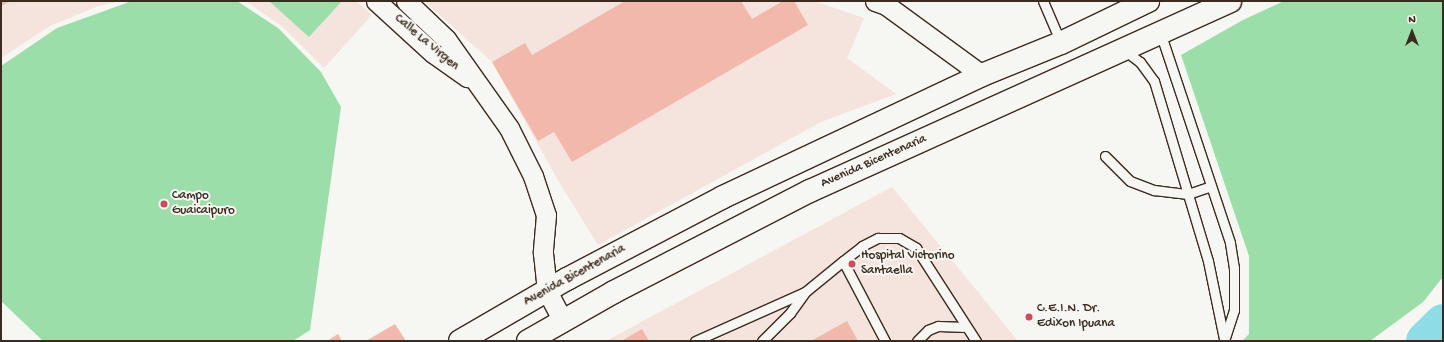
<!DOCTYPE html>
<html>
<head>
<meta charset="utf-8">
<style>
	body { margin:0 }
	#map { position:relative; width:1444px; height:342px; overflow:hidden; background:#f6f6f2; font-family:"Gochi Hand",sans-serif }
	div>[style] { position:absolute }
	[style*='--x'] { left:calc(var(--x)*1px); top:calc(var(--y)*1px); width:calc(var(--w)*1px); rotate:calc(var(--a)*1deg) }
	.built>* { inset:0; background:#f5e3dd }
	.green>* { inset:0; background:#9cdea9 }
	.river>* { height:38px; margin:-19px; padding:0 19px; transform-origin:19px; border-radius:19px; background:#8cdde5 }
	.building>* { inset:0; background:#f2b8ab }
	.roads { filter:drop-shadow(1px 0 #3b2a1e) drop-shadow(-1px 0 #3b2a1e) drop-shadow(0 1px #3b2a1e) drop-shadow(0 -1px #3b2a1e) }
	.service>* { height:9px; margin:-4.5px; padding:0 4.5px; transform-origin:4.5px; border-radius:4.5px; background:#f6f6f2 }
	.minor>* { height:19px; margin:-9.5px; padding:0 9.5px; transform-origin:9.5px; border-radius:9.5px; background:#f6f6f2 }
	.secondary>* { height:22px; margin:-11px; padding:0 11px; transform-origin:11px; border-radius:11px; background:#f6f6f2 }
	.dots>* { width:11px; height:11px; translate:-50% -50%; box-sizing:border-box; border:2px solid #f6f6f2; border-radius:50% }
	span { translate:-50% -50%; white-space:nowrap; text-align:center; line-height:1.15; -webkit-text-stroke:4px #f6f6f2; paint-order:stroke }
	.street-label { font-size:13px; color:#3b2a1e }
	.poi-label { font-size:13px; color:#3b2a1e }
	.left { translate:0 -50%; text-align:left }
	.frame { position:absolute; inset:0; border:2px solid #3b2a1e; pointer-events:none }
	.north { position:absolute; left:1392px; top:12px; width:40px; height:40px; -webkit-text-stroke:3px #f6f6f2; paint-order:stroke; rotate:0deg; font-size:11px; font-weight:700; line-height:16px; text-align:center; color:#3b2a1e }
	.north::after { content:''; display:block; margin:auto; width:14px; height:18px; background:#3b2a1e; clip-path:polygon(50% 0,100% 100%,50% 72%,0 100%) }
</style>
</head>
<body>
<div id="map">
	<div class="built">
		<div style="clip-path:polygon(1px 1px,121px 1px,98px 6px,50px 26px,1px 58px)"></div>
		<div style="clip-path:polygon(246px 1px,356px 1px,372px 15px,324px 68px,284px 28px)"></div>
		<div style="clip-path:polygon(424px 1px,814px 1px,864px 18px,847px 58px,896px 94px,821px 122px,598px 245px,559px 182px,492px 62px)"></div>
		<div style="clip-path:polygon(892px 187px,1018px 341px,606px 341px)"></div>
	</div>
	<div class="green">
		<div style="clip-path:polygon(132px 1px,237px 1px,278px 28px,321px 72px,341px 107px,310px 330px,293px 341px,43px 341px,1px 301px,1px 66px,57px 28px)"></div>
		<div style="clip-path:polygon(269px 1px,342px 1px,309px 37px)"></div>
		<div style="clip-path:polygon(1284px 1px,1443px 1px,1443px 277px,1423px 302px,1370px 341px,1242px 341px,1249px 334px,1249px 256px,1181px 55px,1243px 20px)"></div>
	</div>
	<div class="river">
		<div style="--x:1425;--y:341;--w:25;--a:-45"></div>
	</div>
	<div class="building">
		<div style="clip-path:polygon(1px 1px,11px 1px,1px 6px)"></div>
		<div style="clip-path:polygon(625px 1px,741px 1px,752px 19px,783px 1px,794px 1px,808px 25px,572px 162px,554px 132px,538px 141px,492px 62px,525px 43px,532px 55px)"></div>
		<div style="clip-path:polygon(847px 321px,858px 341px,811px 341px)"></div>
		<div style="clip-path:polygon(395px 324px,406px 341px,366px 341px)"></div>
		<div style="clip-path:polygon(642px 329px,649px 341px,621px 341px)"></div>
		<div style="clip-path:polygon(338px 334px,342px 341px,327px 341px)"></div>
	</div>
	<div class="roads">
		<div class="service">
			<div style="--x:1043;--y:1;--w:46;--a:66.8"></div>
			<div style="--x:1160;--y:32;--w:222;--a:71.6"></div>
			<div style="--x:1230;--y:243;--w:25;--a:81"></div>
			<div style="--x:1234;--y:268;--w:42;--a:90"></div>
			<div style="--x:1234;--y:310;--w:33;--a:108"></div>
			<div style="--x:1124;--y:50;--w:20;--a:37"></div>
			<div style="--x:1140;--y:62;--w:24;--a:54"></div>
			<div style="--x:1154;--y:81;--w:188;--a:73.3"></div>
			<div style="--x:1208;--y:261;--w:80;--a:78.4"></div>
			<div style="--x:1105;--y:156;--w:35;--a:45"></div>
			<div style="--x:1130;--y:181;--w:26;--a:21"></div>
			<div style="--x:1154;--y:190;--w:34;--a:7"></div>
			<div style="--x:1188;--y:194;--w:24;--a:-19"></div>
			<div style="--x:695;--y:341;--w:120;--a:-24"></div>
			<div style="--x:762;--y:341;--w:40;--a:-45"></div>
			<div style="--x:790;--y:313;--w:26;--a:-54"></div>
			<div style="--x:805;--y:292;--w:49;--a:-39.2"></div>
			<div style="--x:885;--y:341;--w:90;--a:-117.7"></div>
			<div style="--x:843;--y:261;--w:24;--a:-38"></div>
			<div style="--x:862;--y:246;--w:18;--a:-27"></div>
			<div style="--x:878;--y:238;--w:21;--a:0"></div>
			<div style="--x:899;--y:238;--w:20;--a:30"></div>
			<div style="--x:916;--y:248;--w:111;--a:57.2"></div>
			<div style="--x:917;--y:341;--w:16;--a:-45"></div>
			<div style="--x:928;--y:330;--w:11;--a:-22"></div>
			<div style="--x:938;--y:326;--w:28;--a:2"></div>
		</div>
		<div class="minor">
			<div style="--x:376;--y:1;--w:77;--a:42.4"></div>
			<div style="--x:433;--y:53;--w:42;--a:35.2"></div>
			<div style="--x:406;--y:1;--w:55;--a:43.5"></div>
			<div style="--x:446;--y:39;--w:109;--a:54.7"></div>
			<div style="--x:509;--y:128;--w:54;--a:63.4"></div>
			<div style="--x:533;--y:176;--w:41;--a:71.6"></div>
			<div style="--x:546;--y:215;--w:38;--a:95"></div>
			<div style="--x:543;--y:253;--w:38;--a:84"></div>
			<div style="--x:547;--y:291;--w:34;--a:62"></div>
			<div style="--x:875;--y:1;--w:12;--a:20"></div>
			<div style="--x:886;--y:5;--w:119;--a:36.1"></div>
		</div>
		<div class="secondary">
			<div style="--x:460;--y:341;--w:124;--a:-30.1"></div>
			<div style="--x:567;--y:279;--w:176;--a:-27.7"></div>
			<div style="--x:723;--y:197;--w:286;--a:-25.2"></div>
			<div style="--x:982;--y:75;--w:85;--a:-22.1"></div>
			<div style="--x:1061;--y:43;--w:97;--a:-25.8"></div>
			<div style="--x:528;--y:341;--w:99;--a:-29.7"></div>
			<div style="--x:614;--y:292;--w:220;--a:-27.3"></div>
			<div style="--x:810;--y:191;--w:461;--a:-24.3"></div>
		</div>
	</div>
	<div class="dots">
		<div style="left:164px;top:204px;background:#d1495b"></div>
		<div style="left:852px;top:264px;background:#d1495b"></div>
		<div style="left:1029px;top:317px;background:#d1495b"></div>
	</div>
	<div class="street-label">
		<span style="left:426px;top:43px;rotate:40deg">Calle La Virgen</span>
		<span style="left:874px;top:162px;rotate:-24deg">Avenida Bicentenaria</span>
		<span style="left:575px;top:276px;rotate:-29deg">Avenida Bicentenaria</span>
	</div>
	<div class="poi-label">
		<span class="left" style="left:172px;top:204px">Campo<br>Guaicaipuro</span>
		<span class="left" style="left:861px;top:264px">Hospital Victorino<br>Santaella</span>
		<span class="left" style="left:1037px;top:317px">C.E.I.N. Dr.<br>Edixon Ipuana</span>
	</div>
	<div class="frame"></div>
	<div class="north">N</div>
</div>
</body>
</html>
